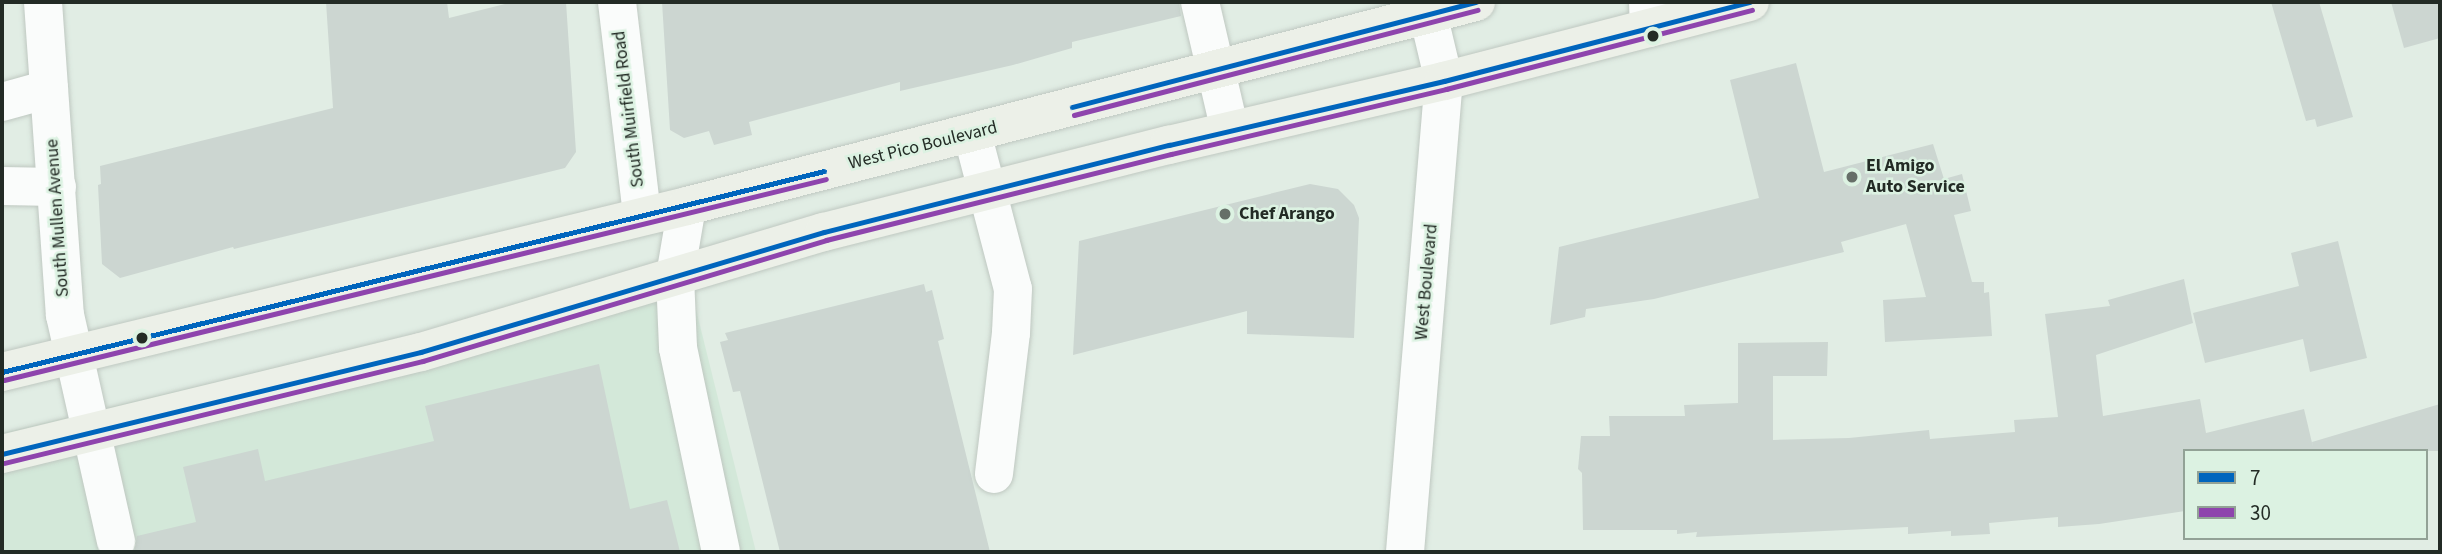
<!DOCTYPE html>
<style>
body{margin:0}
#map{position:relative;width:2442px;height:554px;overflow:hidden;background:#e1ede4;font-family:"Source Sans 3",sans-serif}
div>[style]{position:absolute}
.built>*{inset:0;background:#d3e8d9}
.building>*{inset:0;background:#ccd6d1}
.roads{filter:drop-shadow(0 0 2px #bfc8c1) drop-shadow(0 0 2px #bfc8c1)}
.minor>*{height:38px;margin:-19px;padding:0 19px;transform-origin:19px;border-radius:19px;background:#fafcfb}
.major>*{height:38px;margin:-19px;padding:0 19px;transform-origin:19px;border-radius:19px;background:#ecf0e8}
.bus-1>*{height:5px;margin:-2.5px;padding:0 2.5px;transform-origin:2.5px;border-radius:2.5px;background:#0065bd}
.bus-2>*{height:5px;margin:-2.5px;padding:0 2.5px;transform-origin:2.5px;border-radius:2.5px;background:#8e44ad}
.dots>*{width:19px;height:19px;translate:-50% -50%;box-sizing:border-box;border:4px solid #dcf2e2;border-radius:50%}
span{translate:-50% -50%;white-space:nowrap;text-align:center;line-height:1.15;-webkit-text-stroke:5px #dcf2e2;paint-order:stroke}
.street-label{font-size:18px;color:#232b25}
.poi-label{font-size:18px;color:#232b25;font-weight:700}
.left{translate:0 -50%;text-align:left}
.frame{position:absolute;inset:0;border:4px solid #232b25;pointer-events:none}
.legend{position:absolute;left:2183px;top:449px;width:245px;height:91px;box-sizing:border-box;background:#dcf2e2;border:2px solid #92a296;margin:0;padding:9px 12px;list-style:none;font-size:21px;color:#232b25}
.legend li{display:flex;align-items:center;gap:14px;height:35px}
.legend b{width:35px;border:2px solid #92a296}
</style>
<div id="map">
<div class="built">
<div style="clip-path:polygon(686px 269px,756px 552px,2px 552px,2px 433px)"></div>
</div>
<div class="building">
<div style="clip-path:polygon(326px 2px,447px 2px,449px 18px,513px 2px,566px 2px,576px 152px,565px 168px,234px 249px,233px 247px,120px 278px,102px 264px,98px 185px,101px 184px,100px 166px,333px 108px)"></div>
<div style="clip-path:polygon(662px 2px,1179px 2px,1181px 16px,1072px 42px,1072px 48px,1013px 65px,900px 91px,900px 82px,749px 122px,752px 135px,714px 145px,709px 131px,684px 138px,670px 130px)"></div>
<div style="clip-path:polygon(2271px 2px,2319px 2px,2353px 117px,2317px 127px,2315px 119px,2306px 121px)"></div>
<div style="clip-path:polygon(2391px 2px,2440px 2px,2440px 38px,2404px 48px)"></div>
<div style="clip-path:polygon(1796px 63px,1824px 172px,1933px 144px,1944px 179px,1962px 174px,1971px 211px,1954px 215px,1972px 282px,1984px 282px,1984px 293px,1989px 292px,1992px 336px,1885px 342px,1883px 300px,1926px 297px,1906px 224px,1841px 242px,1844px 252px,1654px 299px,1586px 309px,1585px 317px,1550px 325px,1559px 247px,1759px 198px,1730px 80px)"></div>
<div style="clip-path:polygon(1310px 184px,1338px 189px,1354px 205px,1359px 218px,1354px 338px,1247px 334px,1247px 311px,1073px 355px,1079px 241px)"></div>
<div style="clip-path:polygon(2338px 241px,2367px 358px,2310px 372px,2303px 339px,2205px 363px,2193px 313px,2299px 286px,2291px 253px)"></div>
<div style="clip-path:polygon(2184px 279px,2193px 323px,2096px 355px,2103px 416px,2200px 399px,2206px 433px,2304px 409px,2313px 447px,2312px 442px,2440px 404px,2440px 451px,2185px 451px,2185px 511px,2099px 524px,2058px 527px,2058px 517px,1989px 523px,1990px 534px,1951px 536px,1951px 531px,1908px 534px,1908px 527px,1696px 537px,1697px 532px,1677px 534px,1677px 530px,1583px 530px,1582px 473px,1578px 469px,1581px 436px,1610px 436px,1609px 416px,1685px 416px,1684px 405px,1738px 403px,1738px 343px,1828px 342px,1827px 376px,1773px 376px,1773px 440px,1849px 438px,1929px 430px,1930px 439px,2015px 432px,2014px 420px,2058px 417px,2045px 314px,2110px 306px,2108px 300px)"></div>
<div style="clip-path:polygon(924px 284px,926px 292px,932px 290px,944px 339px,938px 341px,990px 552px,780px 552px,740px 391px,733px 392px,720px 342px,728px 340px,725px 333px)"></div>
<div style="clip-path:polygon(599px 364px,630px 509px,667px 500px,680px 552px,134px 552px,137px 536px,196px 522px,183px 467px,258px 449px,265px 481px,434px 441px,425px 406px)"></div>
</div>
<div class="roads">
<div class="minor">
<div style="left:43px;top:2px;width:314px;rotate:86deg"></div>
<div style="left:65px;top:315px;width:232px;rotate:77.3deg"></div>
<div style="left:617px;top:2px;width:215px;rotate:83.3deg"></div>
<div style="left:1200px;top:2px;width:132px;rotate:76.9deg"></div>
<div style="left:1648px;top:2px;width:26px;rotate:88deg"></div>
<div style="left:2px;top:102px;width:49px;rotate:-15.5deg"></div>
<div style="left:972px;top:133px;width:161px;rotate:75.3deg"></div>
<div style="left:1013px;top:289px;width:44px;rotate:92.6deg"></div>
<div style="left:1011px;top:333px;width:142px;rotate:96.9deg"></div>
<div style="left:2px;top:186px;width:55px;rotate:1deg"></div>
<div style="left:687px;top:206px;width:71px;rotate:99.7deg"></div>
<div style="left:675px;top:276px;width:72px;rotate:87.6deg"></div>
<div style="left:678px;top:348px;width:208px;rotate:78.1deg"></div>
<div style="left:1405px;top:552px;width:473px;rotate:-85.3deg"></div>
<div style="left:1444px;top:81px;width:69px;rotate:-103.4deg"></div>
</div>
<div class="major">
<div style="left:2px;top:372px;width:705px;rotate:-13.62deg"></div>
<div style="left:687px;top:206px;width:815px;rotate:-14.5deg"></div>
<div style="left:2px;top:454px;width:431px;rotate:-13.7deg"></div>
<div style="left:421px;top:352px;width:420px;rotate:-16.6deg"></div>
<div style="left:824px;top:232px;width:356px;rotate:-14.2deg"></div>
<div style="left:1169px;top:145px;width:282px;rotate:-13.1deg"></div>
<div style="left:1444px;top:81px;width:316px;rotate:-14.5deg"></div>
</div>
</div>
<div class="bus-1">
<div style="left:1072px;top:107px;width:417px;rotate:-14.6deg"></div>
<div style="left:2px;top:372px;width:846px;rotate:-13.74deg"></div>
<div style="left:2px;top:454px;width:431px;rotate:-13.7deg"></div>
<div style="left:421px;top:352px;width:420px;rotate:-16.6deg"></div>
<div style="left:824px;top:232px;width:356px;rotate:-14.2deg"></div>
<div style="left:1169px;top:145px;width:282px;rotate:-13.1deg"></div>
<div style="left:1444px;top:81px;width:316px;rotate:-14.5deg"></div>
</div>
<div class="bus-2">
<div style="left:1074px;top:115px;width:417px;rotate:-14.6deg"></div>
<div style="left:4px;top:380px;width:846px;rotate:-13.74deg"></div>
<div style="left:4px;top:463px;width:431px;rotate:-13.7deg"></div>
<div style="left:423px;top:361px;width:421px;rotate:-16.7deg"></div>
<div style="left:826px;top:240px;width:356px;rotate:-14deg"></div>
<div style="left:1171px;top:154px;width:283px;rotate:-13.3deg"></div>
<div style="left:1446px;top:89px;width:316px;rotate:-14.5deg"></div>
</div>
<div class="dots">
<div style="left:1653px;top:36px;background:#232b25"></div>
<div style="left:1852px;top:177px;background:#666f68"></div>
<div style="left:1225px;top:214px;background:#666f68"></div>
<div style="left:142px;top:338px;background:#232b25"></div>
</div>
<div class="street-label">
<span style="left:629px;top:109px;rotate:-97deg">South Muirfield Road</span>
<span style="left:923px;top:146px;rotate:-14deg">West Pico Boulevard</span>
<span style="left:58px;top:218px;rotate:-94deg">South Mullen Avenue</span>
<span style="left:1427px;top:282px;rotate:-85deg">West Boulevard</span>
</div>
<div class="poi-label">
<span class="left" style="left:1866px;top:177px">El Amigo<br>Auto Service</span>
<span class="left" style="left:1239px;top:214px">Chef Arango</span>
</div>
<div class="frame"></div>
<ul class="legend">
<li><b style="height:9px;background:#0065bd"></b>7</li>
<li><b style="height:9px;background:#8e44ad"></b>30</li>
</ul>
</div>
